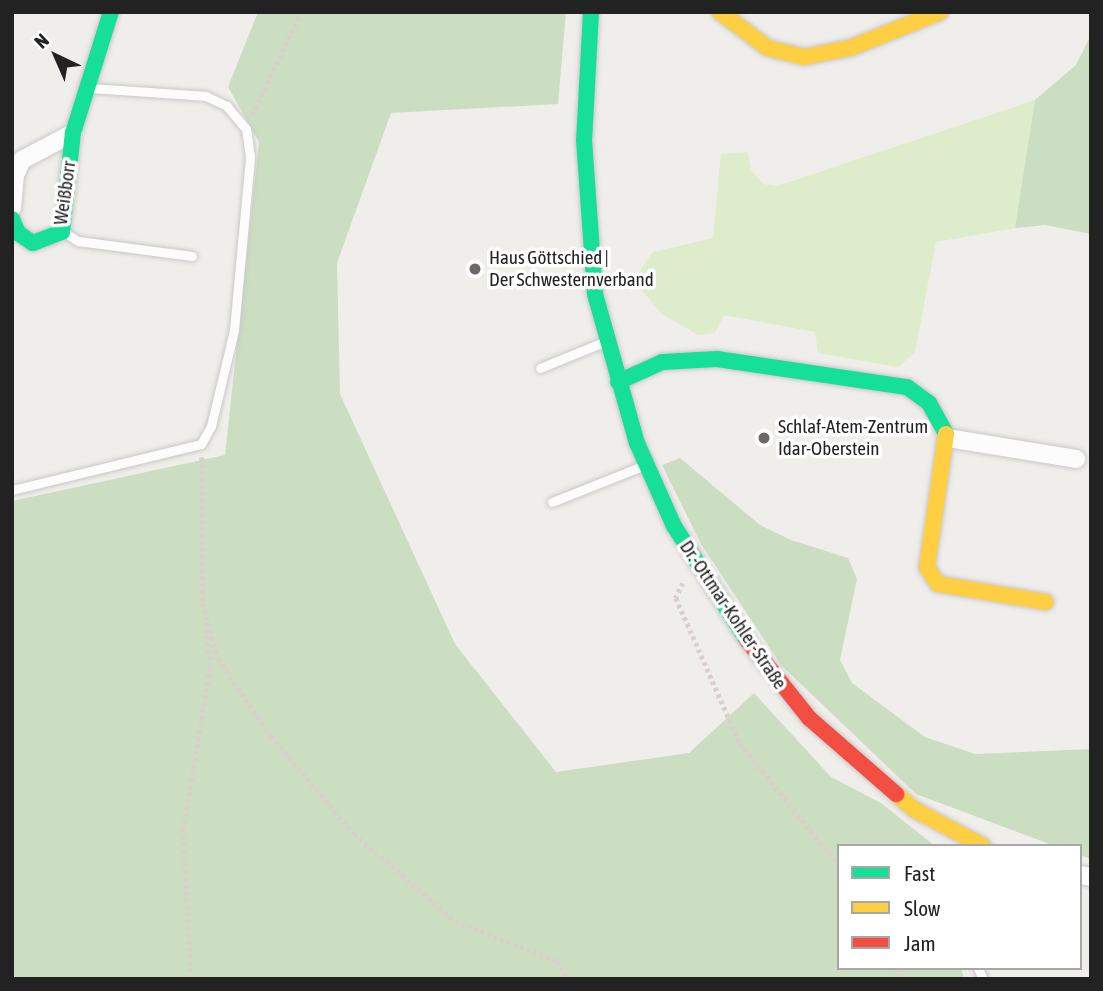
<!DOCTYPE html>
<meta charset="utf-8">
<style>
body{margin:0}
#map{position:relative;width:1103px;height:991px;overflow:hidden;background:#f0eeeb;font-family:"Asap Condensed",sans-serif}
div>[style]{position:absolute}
.grass>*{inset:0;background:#ddeccb}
.forest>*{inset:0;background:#cbdec1}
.path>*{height:4.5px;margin-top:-2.25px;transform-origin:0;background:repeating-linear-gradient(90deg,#dccecd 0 3.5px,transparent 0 7px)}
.roads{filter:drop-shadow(0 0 2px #c9c8c7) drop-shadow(0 0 2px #c9c8c7)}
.lane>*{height:9px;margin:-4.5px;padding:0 4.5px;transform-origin:4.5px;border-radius:4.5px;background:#fdfcfc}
.street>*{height:18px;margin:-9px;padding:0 9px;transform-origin:9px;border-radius:9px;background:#fdfcfc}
.fast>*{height:16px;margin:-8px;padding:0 8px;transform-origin:8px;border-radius:8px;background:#16e098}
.slow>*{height:16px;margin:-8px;padding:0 8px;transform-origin:8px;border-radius:8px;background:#ffcf43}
.jam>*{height:16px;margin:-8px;padding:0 8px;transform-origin:8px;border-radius:8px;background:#f24e42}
.dots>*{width:19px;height:19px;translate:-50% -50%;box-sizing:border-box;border:4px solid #fff;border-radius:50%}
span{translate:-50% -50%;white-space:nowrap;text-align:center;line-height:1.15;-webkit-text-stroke:7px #fff;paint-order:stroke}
.street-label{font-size:19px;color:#222}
.poi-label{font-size:19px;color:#222}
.left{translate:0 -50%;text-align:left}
.frame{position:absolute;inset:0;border:14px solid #222;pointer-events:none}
.legend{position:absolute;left:837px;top:844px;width:245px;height:126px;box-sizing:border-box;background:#fff;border:2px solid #a7a7a7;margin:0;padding:9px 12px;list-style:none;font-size:21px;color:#222}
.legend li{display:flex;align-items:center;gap:14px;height:35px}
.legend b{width:35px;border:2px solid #a7a7a7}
.north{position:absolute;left:21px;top:21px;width:70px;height:70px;-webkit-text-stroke:5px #fff;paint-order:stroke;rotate:316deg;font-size:19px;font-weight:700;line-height:28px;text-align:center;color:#222}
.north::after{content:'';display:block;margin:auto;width:24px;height:32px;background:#222;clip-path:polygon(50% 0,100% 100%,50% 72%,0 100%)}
</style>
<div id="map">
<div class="grass">
<div style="clip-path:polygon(1035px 100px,1015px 228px,936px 242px,915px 352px,898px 367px,818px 353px,815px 332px,724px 315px,715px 333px,698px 335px,662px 314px,633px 280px,653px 252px,713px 238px,721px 154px,748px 152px,751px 170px,763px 184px,777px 186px)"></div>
</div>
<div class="forest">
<div style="clip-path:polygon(258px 12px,566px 12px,558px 104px,391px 113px,337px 263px,340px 394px,455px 644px,556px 772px,689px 753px,754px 693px,831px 777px,881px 803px,935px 846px,839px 846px,839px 968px,961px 968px,964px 979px,12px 979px,12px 501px,225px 455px,259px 142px,228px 87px)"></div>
<div style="clip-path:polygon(1091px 35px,1091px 234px,1045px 225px,1015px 228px,1035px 100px,1076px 65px)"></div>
<div style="clip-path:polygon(680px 458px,760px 525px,791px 540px,848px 558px,857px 579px,840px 660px,852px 683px,925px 737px,975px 754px,1091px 749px,1091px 859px,1080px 855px,1080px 846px,1055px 846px,916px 794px,781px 665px,701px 544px,662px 465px)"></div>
</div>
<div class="path">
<div style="left:252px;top:115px;width:114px;rotate:-64.6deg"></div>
<div style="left:202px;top:457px;width:149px;rotate:89.6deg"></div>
<div style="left:683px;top:583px;width:17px;rotate:115deg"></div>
<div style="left:676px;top:598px;width:159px;rotate:66.3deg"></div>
<div style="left:740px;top:744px;width:156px;rotate:50.7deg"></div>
<div style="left:203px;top:603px;width:58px;rotate:75deg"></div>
<div style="left:218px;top:659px;width:93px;rotate:55.5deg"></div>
<div style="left:271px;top:736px;width:128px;rotate:49.7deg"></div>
<div style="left:354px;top:834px;width:133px;rotate:40.7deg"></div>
<div style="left:455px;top:921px;width:110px;rotate:21.4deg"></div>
<div style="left:557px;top:961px;width:21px;rotate:59deg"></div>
<div style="left:897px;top:968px;width:12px;rotate:70deg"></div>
<div style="left:191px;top:979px;width:149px;rotate:-93.1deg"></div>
<div style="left:183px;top:830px;width:165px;rotate:-80.6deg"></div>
<div style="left:210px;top:667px;width:49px;rotate:-95.8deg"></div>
</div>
<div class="roads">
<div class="lane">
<div style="left:64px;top:232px;width:17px;rotate:33deg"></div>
<div style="left:78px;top:241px;width:115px;rotate:7.5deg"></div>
<div style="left:540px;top:368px;width:71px;rotate:-22.2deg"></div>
<div style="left:12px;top:490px;width:195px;rotate:-13.7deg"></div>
<div style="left:201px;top:444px;width:21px;rotate:-61deg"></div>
<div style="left:211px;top:426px;width:99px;rotate:-76.5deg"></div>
<div style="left:234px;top:330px;width:174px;rotate:-84.7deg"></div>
<div style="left:250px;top:157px;width:28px;rotate:-98deg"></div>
<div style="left:246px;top:129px;width:30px;rotate:-130deg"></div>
<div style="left:227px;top:106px;width:23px;rotate:-155deg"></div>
<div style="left:206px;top:96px;width:115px;rotate:-176deg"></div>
<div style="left:552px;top:502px;width:100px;rotate:-21.7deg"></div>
<div style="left:978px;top:968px;width:12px;rotate:66deg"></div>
</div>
<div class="street">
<div style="left:12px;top:208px;width:33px;rotate:-85deg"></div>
<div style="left:15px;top:175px;width:17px;rotate:-65deg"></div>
<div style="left:22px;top:160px;width:58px;rotate:-27.9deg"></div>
<div style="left:948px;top:438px;width:130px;rotate:9.3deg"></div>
<div style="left:1080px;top:875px;width:11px;rotate:10deg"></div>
</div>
<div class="fast">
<div style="left:591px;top:12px;width:128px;rotate:93.1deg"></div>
<div style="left:584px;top:140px;width:154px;rotate:85.9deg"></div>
<div style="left:595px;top:294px;width:155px;rotate:74.3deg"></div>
<div style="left:637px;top:443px;width:91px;rotate:66deg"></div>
<div style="left:674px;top:526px;width:135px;rotate:57.4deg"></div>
<div style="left:12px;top:219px;width:15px;rotate:67deg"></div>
<div style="left:18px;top:233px;width:18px;rotate:34deg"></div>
<div style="left:33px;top:243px;width:31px;rotate:-21deg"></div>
<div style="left:62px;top:232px;width:100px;rotate:-83.7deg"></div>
<div style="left:73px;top:133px;width:127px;rotate:-72.6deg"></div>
<div style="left:618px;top:382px;width:48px;rotate:-24.4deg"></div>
<div style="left:662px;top:362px;width:55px;rotate:-3.1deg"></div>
<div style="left:717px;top:359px;width:192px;rotate:8.4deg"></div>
<div style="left:907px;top:387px;width:27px;rotate:36deg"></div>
<div style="left:929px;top:403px;width:35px;rotate:61deg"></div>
</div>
<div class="slow">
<div style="left:720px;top:12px;width:60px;rotate:36.9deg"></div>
<div style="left:768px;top:48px;width:37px;rotate:14deg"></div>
<div style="left:804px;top:57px;width:47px;rotate:-11.1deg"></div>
<div style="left:850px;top:48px;width:97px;rotate:-21.8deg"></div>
<div style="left:946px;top:434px;width:135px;rotate:98.1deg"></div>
<div style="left:927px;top:568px;width:19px;rotate:55deg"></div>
<div style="left:938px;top:584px;width:109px;rotate:9.5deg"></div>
<div style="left:896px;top:794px;width:25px;rotate:40deg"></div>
<div style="left:915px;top:810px;width:77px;rotate:27.9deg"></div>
</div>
<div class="jam">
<div style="left:747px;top:640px;width:100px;rotate:51.5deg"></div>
<div style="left:809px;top:718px;width:116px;rotate:41.1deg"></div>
</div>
</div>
<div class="dots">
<div style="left:475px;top:269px;background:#6a6968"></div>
<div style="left:764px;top:438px;background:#6a6968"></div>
</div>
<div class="street-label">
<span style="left:65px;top:193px;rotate:-82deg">Weißborr</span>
<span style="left:733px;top:615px;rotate:56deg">Dr.-Ottmar-Kohler-Straße</span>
</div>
<div class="poi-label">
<span class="left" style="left:489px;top:269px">Haus Göttschied |<br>Der Schwesternverband</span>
<span class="left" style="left:778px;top:438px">Schlaf-Atem-Zentrum<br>Idar-Oberstein</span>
</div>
<div class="frame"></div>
<ul class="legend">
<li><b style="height:9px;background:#16e098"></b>Fast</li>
<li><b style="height:9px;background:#ffcf43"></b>Slow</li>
<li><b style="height:9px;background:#f24e42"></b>Jam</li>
</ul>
<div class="north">N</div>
</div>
